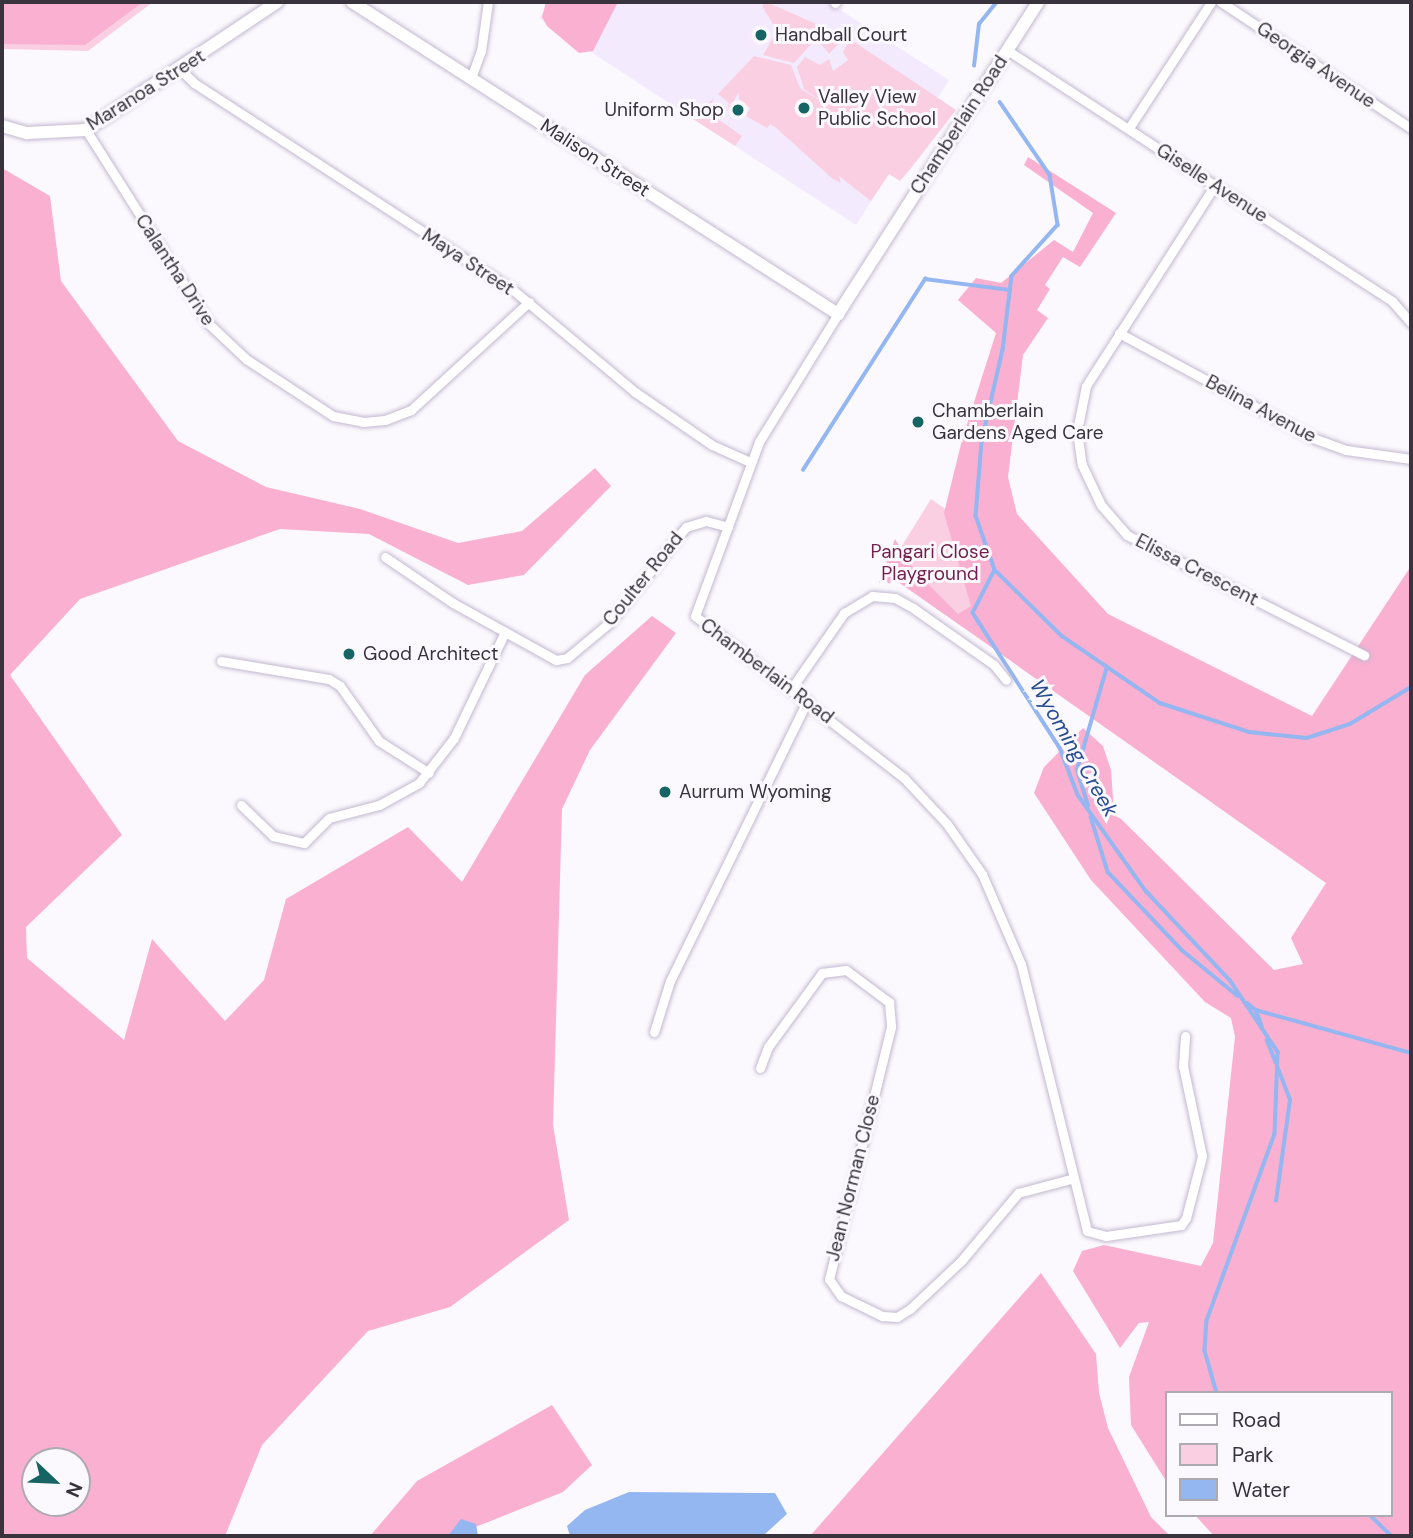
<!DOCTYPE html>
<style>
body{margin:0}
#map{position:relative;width:1413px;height:1538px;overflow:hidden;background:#fcf9fe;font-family:"DM Sans",sans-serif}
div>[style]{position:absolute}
.built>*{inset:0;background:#f3eafe}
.green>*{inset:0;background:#fbcfe2}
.forest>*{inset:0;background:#f9b0d1}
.water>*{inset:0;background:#94b6f1}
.stream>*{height:3.5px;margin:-1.75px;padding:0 1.75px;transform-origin:1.75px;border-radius:1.75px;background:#94b6f1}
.roads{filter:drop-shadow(0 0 2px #c3b8d0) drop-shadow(0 0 2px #c3b8d0)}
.street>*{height:9px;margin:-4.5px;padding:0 4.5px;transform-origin:4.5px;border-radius:4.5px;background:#fff}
.secondary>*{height:12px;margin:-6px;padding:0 6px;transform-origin:6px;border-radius:6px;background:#fff}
.dots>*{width:19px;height:19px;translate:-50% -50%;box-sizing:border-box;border:4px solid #fcf9fe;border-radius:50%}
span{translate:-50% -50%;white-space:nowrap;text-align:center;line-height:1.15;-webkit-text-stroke:6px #fcf9fe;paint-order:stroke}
.poi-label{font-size:19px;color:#38333d}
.left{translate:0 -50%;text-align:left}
.right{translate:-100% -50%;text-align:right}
.street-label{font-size:19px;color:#38333d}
.park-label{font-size:19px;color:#711f4c}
.water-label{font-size:21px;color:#264c92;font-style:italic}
.frame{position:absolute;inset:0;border:4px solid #38333d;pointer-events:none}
.legend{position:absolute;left:1165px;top:1391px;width:228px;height:126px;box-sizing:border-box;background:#fcf9fe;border:2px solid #aeaab1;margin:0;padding:9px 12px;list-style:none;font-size:21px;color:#38333d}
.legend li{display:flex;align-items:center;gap:14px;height:35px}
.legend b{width:35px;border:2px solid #aeaab1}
.north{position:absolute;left:21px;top:1447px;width:70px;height:70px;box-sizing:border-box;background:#fcf9fe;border:2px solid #aeaab1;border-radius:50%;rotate:113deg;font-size:19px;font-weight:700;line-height:28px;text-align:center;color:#38333d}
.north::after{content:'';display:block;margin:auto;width:24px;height:32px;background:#166564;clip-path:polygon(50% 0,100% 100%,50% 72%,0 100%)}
</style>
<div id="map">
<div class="built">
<div style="clip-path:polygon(550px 2px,828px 2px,949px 80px,856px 225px,539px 18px)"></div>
</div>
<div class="green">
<div style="clip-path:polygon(2px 2px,153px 2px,88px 51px,2px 49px)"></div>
<div style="clip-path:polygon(766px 2px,826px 28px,794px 63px,763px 55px,777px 31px,762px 6px)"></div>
<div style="clip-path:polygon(829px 29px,846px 36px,829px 54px,820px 43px)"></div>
<div style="clip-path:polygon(850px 39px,956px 110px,912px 167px,900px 181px,889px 174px,871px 201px,839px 176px,841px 183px,833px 179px,775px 127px,770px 124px,767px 128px,746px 116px,750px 108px,739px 99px,739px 92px,727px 112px,729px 103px,718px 94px,754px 56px,791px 65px,800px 88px,830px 107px,804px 89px,797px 67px,805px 57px,820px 65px,829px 59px,833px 71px,848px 60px,843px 52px)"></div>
<div style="clip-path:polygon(714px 98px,708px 112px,742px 136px,735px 146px,693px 119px)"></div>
<div style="clip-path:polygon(931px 499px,951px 513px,977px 606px,964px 628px,885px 573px)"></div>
</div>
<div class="forest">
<div style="clip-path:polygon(2px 2px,143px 2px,85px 45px,2px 44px)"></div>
<div style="clip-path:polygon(546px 2px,618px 2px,593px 51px,579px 53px,547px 26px,542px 17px)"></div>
<div style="clip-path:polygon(1028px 157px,1116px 213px,1080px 267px,1063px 257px,1045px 285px,1050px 289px,1037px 310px,1048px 318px,1023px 355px,1008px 477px,1017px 514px,1108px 614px,1312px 716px,1411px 566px,1411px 1536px,1214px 1536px,1195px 1515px,1390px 1515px,1390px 1393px,1166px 1393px,1166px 1481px,1131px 1425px,1129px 1377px,1149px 1322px,1139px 1323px,1120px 1348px,1073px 1271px,1082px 1251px,1104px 1245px,1201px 1266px,1213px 1243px,1235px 1037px,1231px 1018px,1205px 1002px,1091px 880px,1034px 793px,1044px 767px,1083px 728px,1103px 746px,1111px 770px,1114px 812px,1274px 970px,1303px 964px,1291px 938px,1326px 883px,900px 583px,879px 583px,895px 539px,915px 571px,958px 614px,971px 606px,944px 513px,962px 440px,996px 333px,958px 300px,976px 278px,1001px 283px,1054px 240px,1073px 252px,1093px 213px,1024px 165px)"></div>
<div style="clip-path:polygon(evenodd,2px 168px,50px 196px,61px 281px,178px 441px,266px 487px,360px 509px,458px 543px,522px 531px,595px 468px,611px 486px,524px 575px,468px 585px,369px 534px,280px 529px,80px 599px,10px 675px,122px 835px,26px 927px,27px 958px,124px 1040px,152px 939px,225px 1021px,264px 980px,286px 899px,408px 827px,462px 882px,585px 675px,652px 616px,676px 633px,590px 750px,562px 809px,553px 1125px,569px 1220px,450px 1307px,368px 1331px,262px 1445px,225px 1536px,2px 1536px,2px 168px,35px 1461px,77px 1461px,77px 1503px,35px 1503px,35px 1461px)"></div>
<div style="clip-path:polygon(1041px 1273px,1096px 1354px,1099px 1393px,1108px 1428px,1151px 1517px,1170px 1536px,810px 1536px)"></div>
<div style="clip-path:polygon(552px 1405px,592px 1465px,563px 1492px,453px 1536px,370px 1536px,417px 1481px)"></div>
</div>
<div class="water">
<div style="clip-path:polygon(629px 1492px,775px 1493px,787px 1514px,765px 1534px,751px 1536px,570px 1536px,567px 1526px,585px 1510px)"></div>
<div style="clip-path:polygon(461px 1519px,476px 1524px,478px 1536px,448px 1536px)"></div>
</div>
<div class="stream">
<div style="left:974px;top:66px;width:42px;rotate:-83.2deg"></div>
<div style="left:979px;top:24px;width:28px;rotate:-51deg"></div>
<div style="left:1000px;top:102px;width:88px;rotate:55.6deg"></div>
<div style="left:1050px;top:175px;width:51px;rotate:80.9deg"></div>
<div style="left:1058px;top:225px;width:69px;rotate:132deg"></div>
<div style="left:1012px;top:276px;width:75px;rotate:96.9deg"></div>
<div style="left:1003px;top:350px;width:94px;rotate:102.9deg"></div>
<div style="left:982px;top:442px;width:74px;rotate:94.6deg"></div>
<div style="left:976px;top:516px;width:57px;rotate:70.6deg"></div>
<div style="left:995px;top:570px;width:48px;rotate:117.1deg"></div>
<div style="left:973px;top:613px;width:161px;rotate:57.2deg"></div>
<div style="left:1060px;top:748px;width:50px;rotate:69deg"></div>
<div style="left:1078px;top:795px;width:118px;rotate:54.7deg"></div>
<div style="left:1146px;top:891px;width:122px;rotate:46.7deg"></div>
<div style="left:1230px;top:980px;width:87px;rotate:56.3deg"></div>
<div style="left:1278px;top:1052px;width:82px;rotate:92.1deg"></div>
<div style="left:1275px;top:1134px;width:199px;rotate:110deg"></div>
<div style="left:1207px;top:1321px;width:30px;rotate:94deg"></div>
<div style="left:1205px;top:1351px;width:44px;rotate:74.1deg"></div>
<div style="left:803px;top:470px;width:227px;rotate:-57.4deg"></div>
<div style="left:925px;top:279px;width:86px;rotate:7.4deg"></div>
<div style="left:995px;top:570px;width:94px;rotate:44.6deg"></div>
<div style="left:1062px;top:636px;width:119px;rotate:34.4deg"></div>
<div style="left:1160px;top:703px;width:94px;rotate:18deg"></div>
<div style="left:1249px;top:732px;width:58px;rotate:5.9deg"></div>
<div style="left:1307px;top:738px;width:45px;rotate:-18deg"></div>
<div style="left:1350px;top:724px;width:71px;rotate:-31.2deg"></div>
<div style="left:1088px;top:806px;width:38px;rotate:-107deg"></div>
<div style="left:1077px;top:770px;width:107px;rotate:-73.8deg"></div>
<div style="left:1091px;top:817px;width:58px;rotate:72.8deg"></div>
<div style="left:1108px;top:872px;width:108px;rotate:46.5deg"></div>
<div style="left:1182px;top:950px;width:72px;rotate:39.4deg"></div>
<div style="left:1247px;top:1003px;width:11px;rotate:38deg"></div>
<div style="left:1256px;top:1010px;width:161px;rotate:15.5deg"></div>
<div style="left:1256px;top:1010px;width:17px;rotate:69deg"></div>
<div style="left:1267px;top:1040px;width:24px;rotate:68deg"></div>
<div style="left:1276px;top:1201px;width:102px;rotate:-82.1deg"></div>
<div style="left:1290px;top:1100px;width:33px;rotate:-111deg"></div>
<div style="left:1370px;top:1515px;width:30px;rotate:44deg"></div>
</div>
<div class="roads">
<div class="street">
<div style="left:1221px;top:2px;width:228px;rotate:33.6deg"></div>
<div style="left:835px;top:3px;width:1px;rotate:-45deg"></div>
<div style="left:1007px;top:50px;width:460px;rotate:33.1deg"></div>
<div style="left:1392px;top:301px;width:29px;rotate:49deg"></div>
<div style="left:180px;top:69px;width:20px;rotate:45deg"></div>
<div style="left:194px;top:83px;width:380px;rotate:33deg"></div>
<div style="left:513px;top:290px;width:159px;rotate:39.9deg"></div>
<div style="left:635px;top:392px;width:93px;rotate:34.5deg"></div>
<div style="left:712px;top:445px;width:42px;rotate:24.1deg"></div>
<div style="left:471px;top:78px;width:29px;rotate:-70deg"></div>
<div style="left:481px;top:51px;width:49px;rotate:-81.9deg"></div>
<div style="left:1129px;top:128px;width:150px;rotate:-56.9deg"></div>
<div style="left:86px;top:130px;width:230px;rotate:57.6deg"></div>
<div style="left:209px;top:324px;width:51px;rotate:43.4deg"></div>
<div style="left:246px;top:359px;width:104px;rotate:33.2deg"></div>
<div style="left:333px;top:416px;width:31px;rotate:11deg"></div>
<div style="left:363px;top:422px;width:22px;rotate:-5deg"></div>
<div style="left:385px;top:420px;width:28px;rotate:-21deg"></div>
<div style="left:411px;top:410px;width:160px;rotate:-42.5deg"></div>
<div style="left:1215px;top:185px;width:239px;rotate:122.7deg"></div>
<div style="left:1086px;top:386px;width:46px;rotate:101.3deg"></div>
<div style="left:1077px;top:431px;width:34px;rotate:82deg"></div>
<div style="left:1082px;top:465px;width:44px;rotate:64.6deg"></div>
<div style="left:1101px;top:505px;width:40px;rotate:49deg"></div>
<div style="left:1127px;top:535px;width:266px;rotate:26.9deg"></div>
<div style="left:838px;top:314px;width:150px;rotate:121.7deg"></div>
<div style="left:759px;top:442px;width:185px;rotate:110.2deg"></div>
<div style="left:695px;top:616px;width:264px;rotate:37.8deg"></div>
<div style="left:904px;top:778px;width:63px;rotate:46.9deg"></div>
<div style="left:947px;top:824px;width:61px;rotate:55deg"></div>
<div style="left:982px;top:874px;width:98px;rotate:66.6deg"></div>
<div style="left:1021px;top:964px;width:275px;rotate:76.1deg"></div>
<div style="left:1087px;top:1231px;width:20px;rotate:15deg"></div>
<div style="left:1106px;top:1236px;width:76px;rotate:-8.3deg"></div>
<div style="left:1181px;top:1225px;width:9px;rotate:-54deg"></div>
<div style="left:1186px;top:1218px;width:64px;rotate:-75.5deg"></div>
<div style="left:1202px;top:1156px;width:92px;rotate:-101.9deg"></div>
<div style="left:1183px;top:1066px;width:30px;rotate:-86deg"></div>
<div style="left:1119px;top:333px;width:221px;rotate:28.4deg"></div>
<div style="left:1313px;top:438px;width:35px;rotate:20deg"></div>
<div style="left:1346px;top:450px;width:66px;rotate:7.9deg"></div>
<div style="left:385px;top:557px;width:82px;rotate:34.1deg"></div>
<div style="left:453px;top:603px;width:118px;rotate:29deg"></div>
<div style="left:556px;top:660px;width:11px;rotate:-10deg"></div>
<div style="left:567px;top:658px;width:55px;rotate:-39.8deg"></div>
<div style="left:609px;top:623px;width:123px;rotate:-51.3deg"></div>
<div style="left:686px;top:527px;width:21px;rotate:-17deg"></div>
<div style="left:706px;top:521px;width:23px;rotate:15deg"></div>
<div style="left:221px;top:661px;width:109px;rotate:9.5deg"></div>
<div style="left:329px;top:679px;width:13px;rotate:32deg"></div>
<div style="left:340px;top:686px;width:67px;rotate:54.7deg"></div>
<div style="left:379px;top:741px;width:59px;rotate:32.6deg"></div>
<div style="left:791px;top:689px;width:93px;rotate:-55.1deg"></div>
<div style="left:844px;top:613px;width:33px;rotate:-31deg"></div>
<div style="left:872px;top:596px;width:23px;rotate:5deg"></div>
<div style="left:895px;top:598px;width:21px;rotate:29deg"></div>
<div style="left:913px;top:608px;width:99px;rotate:35.1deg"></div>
<div style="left:994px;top:665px;width:19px;rotate:51deg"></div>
<div style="left:241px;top:805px;width:45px;rotate:44.1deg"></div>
<div style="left:273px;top:836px;width:32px;rotate:13deg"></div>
<div style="left:304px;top:843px;width:35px;rotate:-45deg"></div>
<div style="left:329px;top:818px;width:52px;rotate:-14.6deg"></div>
<div style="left:379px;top:805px;width:46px;rotate:-28.8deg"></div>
<div style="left:419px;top:783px;width:57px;rotate:-52.1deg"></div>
<div style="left:454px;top:738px;width:115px;rotate:-64.3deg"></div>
<div style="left:654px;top:1032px;width:53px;rotate:-72.6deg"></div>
<div style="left:670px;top:981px;width:312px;rotate:-63.9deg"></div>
<div style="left:760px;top:1068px;width:22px;rotate:-69deg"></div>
<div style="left:768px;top:1047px;width:92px;rotate:-53.9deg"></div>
<div style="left:822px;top:973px;width:24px;rotate:-7deg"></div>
<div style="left:846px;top:970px;width:54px;rotate:36.7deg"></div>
<div style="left:889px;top:1002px;width:25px;rotate:85deg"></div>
<div style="left:891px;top:1027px;width:260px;rotate:103.8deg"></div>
<div style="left:829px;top:1279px;width:21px;rotate:55deg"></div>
<div style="left:841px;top:1296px;width:46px;rotate:26deg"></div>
<div style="left:882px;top:1316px;width:15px;rotate:4deg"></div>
<div style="left:897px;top:1317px;width:15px;rotate:-32deg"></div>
<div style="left:910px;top:1309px;width:70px;rotate:-43.3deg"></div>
<div style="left:961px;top:1261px;width:89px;rotate:-50deg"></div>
<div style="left:1018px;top:1193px;width:55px;rotate:-14.8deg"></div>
</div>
<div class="secondary">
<div style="left:352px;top:2px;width:578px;rotate:32.7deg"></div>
<div style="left:838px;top:314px;width:371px;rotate:-57.3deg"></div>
<div style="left:2px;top:126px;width:26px;rotate:16deg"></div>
<div style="left:27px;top:133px;width:59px;rotate:-2.9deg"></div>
<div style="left:86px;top:130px;width:230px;rotate:-33.8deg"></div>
</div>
</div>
<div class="dots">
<div style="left:761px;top:35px;background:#166564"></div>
<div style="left:804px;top:108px;background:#166564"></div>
<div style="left:738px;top:110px;background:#166564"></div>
<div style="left:918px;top:422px;background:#166564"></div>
<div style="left:349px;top:654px;background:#166564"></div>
<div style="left:665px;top:792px;background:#166564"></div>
</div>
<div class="poi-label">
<span class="left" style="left:775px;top:35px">Handball Court</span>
<span class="left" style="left:818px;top:108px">Valley View<br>Public School</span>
<span class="right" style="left:724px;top:110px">Uniform Shop</span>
<span class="left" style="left:932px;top:422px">Chamberlain<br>Gardens Aged Care</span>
<span class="left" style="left:363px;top:654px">Good Architect</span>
<span class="left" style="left:679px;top:792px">Aurrum Wyoming</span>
</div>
<div class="street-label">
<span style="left:1316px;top:65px;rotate:34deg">Georgia Avenue</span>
<span style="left:146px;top:90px;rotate:-32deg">Maranoa Street</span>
<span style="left:959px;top:125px;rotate:-57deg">Chamberlain Road</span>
<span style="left:595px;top:158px;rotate:33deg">Malison Street</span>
<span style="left:1212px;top:183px;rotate:33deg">Giselle Avenue</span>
<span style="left:468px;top:262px;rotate:33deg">Maya Street</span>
<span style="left:175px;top:270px;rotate:57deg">Calantha Drive</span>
<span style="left:1261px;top:409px;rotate:28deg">Belina Avenue</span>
<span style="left:1197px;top:570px;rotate:27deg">Elissa Crescent</span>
<span style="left:643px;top:579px;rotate:-51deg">Coulter Road</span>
<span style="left:767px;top:671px;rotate:37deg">Chamberlain Road</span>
<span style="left:853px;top:1178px;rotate:-76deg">Jean Norman Close</span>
</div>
<div class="park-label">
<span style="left:930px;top:563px">Pangari Close<br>Playground</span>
</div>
<div class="water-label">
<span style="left:1074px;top:748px;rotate:60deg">Wyoming Creek</span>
</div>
<div class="frame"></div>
<ul class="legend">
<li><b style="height:9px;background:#fff"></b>Road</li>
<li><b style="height:19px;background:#fbcfe2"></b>Park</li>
<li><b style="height:19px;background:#94b6f1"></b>Water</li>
</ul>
<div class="north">N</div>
</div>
